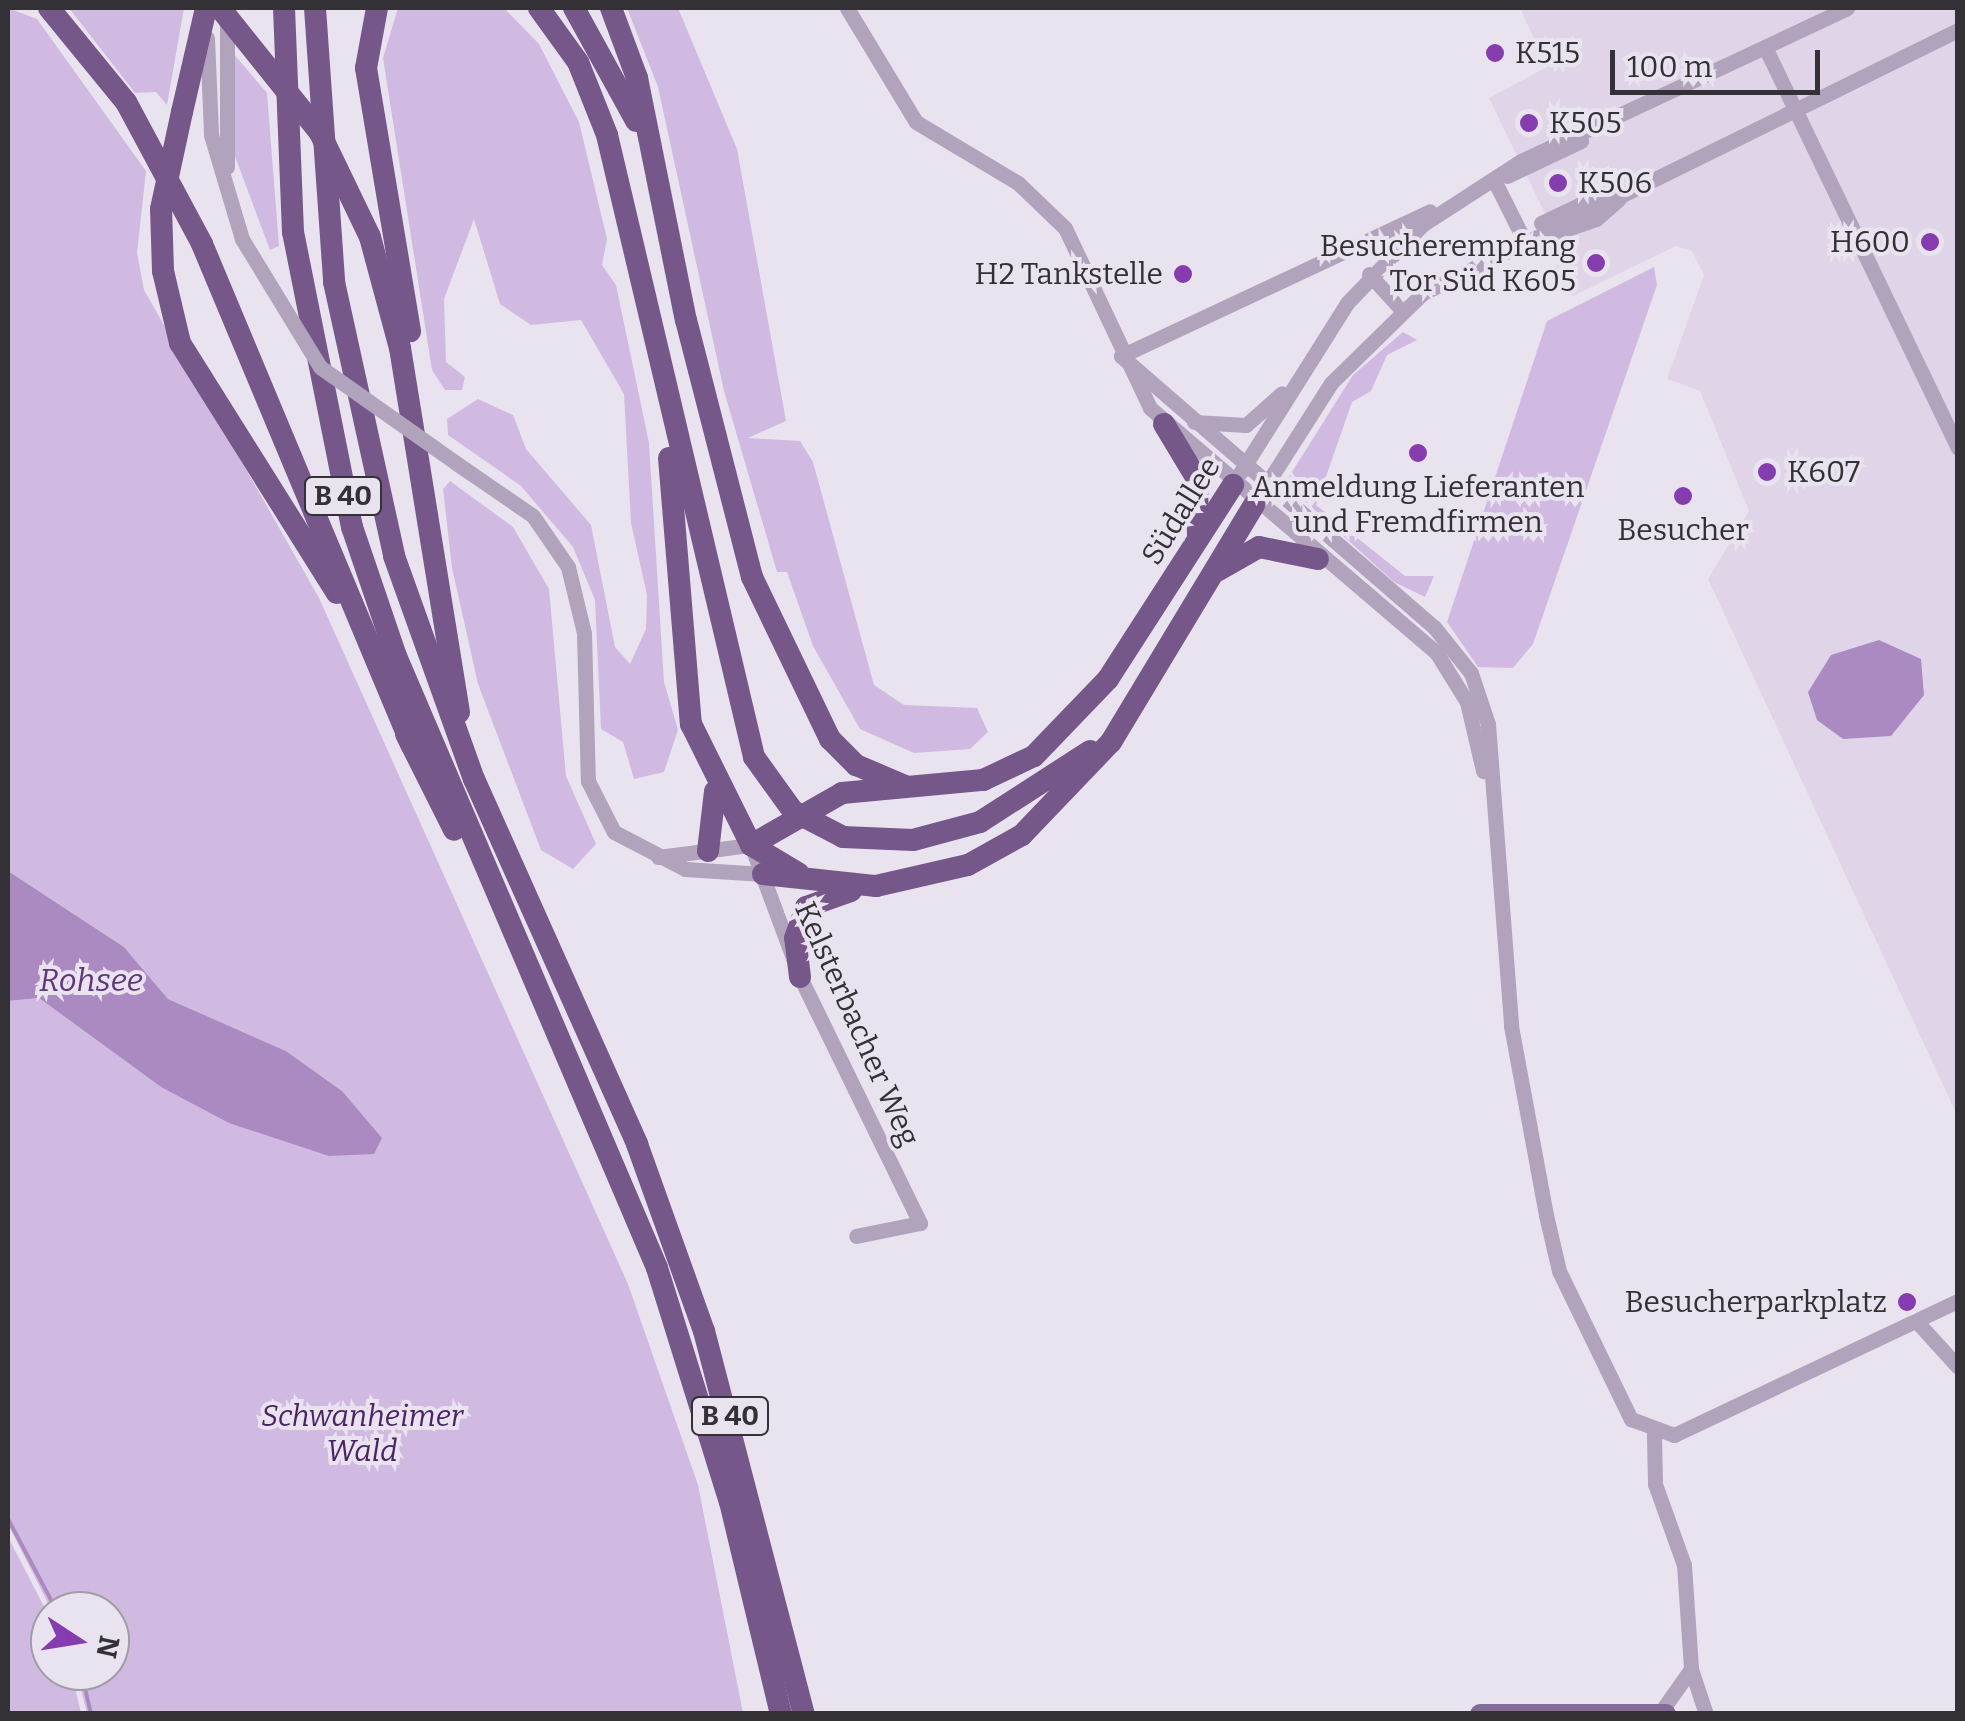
<!DOCTYPE html>
<meta charset="utf-8">
<style>
body{margin:0}
#map{position:relative;width:1965px;height:1721px;overflow:hidden;background:#e9e3ef;font-family:Bitter,serif}
div>[style]{position:absolute}
.built>*{inset:0;background:#e0d5e8}
.green>*{inset:0;background:#d0bae1}
.water>*{inset:0;background:#aa8ac1}
.stream>*{height:4px;margin:-2px;padding:0 2px;transform-origin:2px;border-radius:2px;background:#aa8ac1}
.minor>*{height:15px;margin:-7.5px;padding:0 7.5px;transform-origin:7.5px;border-radius:7.5px;background:#b1a3bc}
.major>*{height:20px;margin:-10px;padding:0 10px;transform-origin:10px;border-radius:10px;background:#856b98}
.highway>*{height:22px;margin:-11px;padding:0 11px;transform-origin:11px;border-radius:11px;background:#75578a}
.minor-bridge>*{height:15px;margin:-7.5px;padding:0 7.5px;transform-origin:7.5px;border-radius:7.5px;background:#b1a3bc}
.highway-bridge>*{height:22px;margin:-11px;padding:0 11px;transform-origin:11px;border-radius:11px;background:#75578a}
.dots>*{width:28px;height:28px;translate:-50% -50%;box-sizing:border-box;border:5px solid #e9e3ef;border-radius:50%}
span{translate:-50% -50%;white-space:nowrap;text-align:center;line-height:1.15;-webkit-text-stroke:8px #e9e3ef;paint-order:stroke}
.shield-label span{padding:2px 8px;background:#e9e3ef;border:2px solid;border-radius:8px;-webkit-text-stroke-width:0}
.shield-label{font-size:28px;color:#343136;font-weight:700}
.poi-label{font-size:30px;color:#343136}
.left{translate:0 -50%;text-align:left}
.right{translate:-100% -50%;text-align:right}
.street-label{font-size:30px;color:#343136}
.park-label{font-size:30px;color:#4c2365;font-style:italic}
.water-label{font-size:32px;color:#60377b;font-style:italic}
.frame{position:absolute;inset:0;border:10px solid #343136;pointer-events:none}
.north{position:absolute;left:30px;top:1591px;width:100px;height:100px;box-sizing:border-box;background:#e9e3ef;border:2px solid #a19ca5;border-radius:50%;rotate:102deg;font-size:28px;font-weight:700;line-height:40px;text-align:center;color:#343136}
.north::after{content:'';display:block;margin:auto;width:35px;height:45px;background:#843caf;clip-path:polygon(50% 0,100% 100%,50% 72%,0 100%)}
.scale{position:absolute;left:1610px;top:50px;width:210px;height:45px;box-sizing:border-box;border:5px solid #343136;border-top:0;padding-left:12px;font-size:30px;line-height:35px;white-space:nowrap;color:#343136;-webkit-text-stroke:8px #e9e3ef;paint-order:stroke}
</style>
<div id="map">
<div class="built">
<div style="clip-path:polygon(1520px 8px,1957px 8px,1957px 1115px,1708px 579px,1749px 511px,1700px 391px,1667px 379px,1704px 275px,1692px 251px,1676px 246px,1573px 296px,1563px 292px,1553px 271px,1565px 255px,1489px 98px,1547px 67px)"></div>
</div>
<div class="green">
<div style="clip-path:polygon(8px 8px,37px 19px,146px 171px,137px 253px,144px 290px,319px 598px,628px 1284px,698px 1485px,743px 1713px,87px 1713px,76px 1671px,110px 1671px,110px 1611px,52px 1611px,8px 1524px,8px 1001px,39px 998px,161px 1087px,273px 1135px,342px 1091px,286px 1051px,168px 999px,124px 947px,8px 871px)"></div>
<div style="clip-path:polygon(69px 8px,184px 8px,167px 105px,156px 92px,135px 93px)"></div>
<div style="clip-path:polygon(398px 8px,504px 8px,539px 44px,579px 122px,607px 239px,602px 265px,616px 285px,649px 443px,664px 682px,678px 730px,664px 772px,634px 779px,623px 742px,601px 729px,595px 600px,573px 547px,521px 486px,448px 435px,447px 419px,478px 399px,513px 415px,526px 449px,591px 525px,615px 647px,630px 664px,646px 629px,647px 595px,631px 523px,624px 394px,581px 320px,531px 325px,500px 304px,474px 219px,444px 299px,446px 362px,465px 377px,462px 390px,445px 390px,432px 370px,383px 58px)"></div>
<div style="clip-path:polygon(627px 8px,678px 8px,737px 149px,786px 421px,748px 438px,800px 441px,813px 462px,874px 685px,904px 705px,977px 708px,988px 732px,970px 749px,914px 753px,860px 729px,813px 646px,787px 572px,777px 572px,724px 391px,658px 87px)"></div>
<div style="clip-path:polygon(232px 52px,267px 93px,279px 246px,270px 250px,233px 151px)"></div>
<div style="clip-path:polygon(1654px 267px,1657px 285px,1533px 644px,1513px 668px,1478px 667px,1447px 622px,1547px 321px)"></div>
<div style="clip-path:polygon(1403px 332px,1417px 340px,1387px 355px,1371px 391px,1352px 402px,1316px 505px,1405px 576px,1434px 576px,1425px 597px,1394px 582px,1285px 483px,1353px 375px)"></div>
<div style="clip-path:polygon(450px 481px,513px 527px,549px 589px,566px 776px,596px 844px,573px 869px,541px 850px,478px 684px,452px 568px,443px 489px)"></div>
<div style="clip-path:polygon(8px 1537px,50px 1618px,50px 1671px,71px 1671px,81px 1713px,8px 1713px)"></div>
</div>
<div class="water">
<div style="clip-path:polygon(1879px 640px,1921px 659px,1924px 695px,1891px 736px,1843px 739px,1817px 720px,1808px 692px,1831px 655px)"></div>
<div style="clip-path:polygon(8px 871px,124px 947px,168px 999px,286px 1051px,342px 1091px,382px 1138px,374px 1154px,329px 1156px,229px 1123px,161px 1087px,39px 998px,8px 1001px)"></div>
</div>
<div class="stream">
<div style="left:8px;top:1519px;width:104px;rotate:62deg"></div>
<div style="left:81px;top:1671px;width:44px;rotate:76.9deg"></div>
</div>
<div class="minor">
<div style="left:847px;top:8px;width:133px;rotate:58.8deg"></div>
<div style="left:916px;top:122px;width:119px;rotate:30.9deg"></div>
<div style="left:1018px;top:183px;width:65px;rotate:43.8deg"></div>
<div style="left:1065px;top:228px;width:199px;rotate:64.7deg"></div>
<div style="left:1150px;top:408px;width:376px;rotate:40.5deg"></div>
<div style="left:1436px;top:652px;width:59px;rotate:58.2deg"></div>
<div style="left:1467px;top:702px;width:71px;rotate:76.9deg"></div>
<div style="left:207px;top:38px;width:97px;rotate:87.6deg"></div>
<div style="left:211px;top:135px;width:109px;rotate:73.4deg"></div>
<div style="left:1765px;top:47px;width:445px;rotate:64.3deg"></div>
<div style="left:227px;top:167px;width:156px;rotate:-90deg"></div>
<div style="left:1507px;top:176px;width:82px;rotate:-25.3deg"></div>
<div style="left:1494px;top:180px;width:67px;rotate:63.4deg"></div>
<div style="left:1541px;top:223px;width:72px;rotate:-25.5deg"></div>
<div style="left:1538px;top:239px;width:61px;rotate:-19deg"></div>
<div style="left:1596px;top:219px;width:30px;rotate:-41deg"></div>
<div style="left:1369px;top:274px;width:47px;rotate:47.6deg"></div>
<div style="left:1121px;top:356px;width:414px;rotate:40.9deg"></div>
<div style="left:1434px;top:627px;width:59px;rotate:51.2deg"></div>
<div style="left:1471px;top:673px;width:54px;rotate:71.6deg"></div>
<div style="left:1488px;top:724px;width:303px;rotate:85.6deg"></div>
<div style="left:1511px;top:1026px;width:192px;rotate:79.5deg"></div>
<div style="left:1546px;top:1215px;width:57px;rotate:76.9deg"></div>
<div style="left:1559px;top:1271px;width:165px;rotate:64.1deg"></div>
<div style="left:1631px;top:1419px;width:46px;rotate:20.4deg"></div>
<div style="left:1674px;top:1435px;width:314px;rotate:-25.3deg"></div>
<div style="left:1121px;top:356px;width:341px;rotate:-25.1deg"></div>
<div style="left:1194px;top:422px;width:52px;rotate:3.3deg"></div>
<div style="left:1246px;top:425px;width:48px;rotate:-41.6deg"></div>
<div style="left:456px;top:463px;width:93px;rotate:34.5deg"></div>
<div style="left:533px;top:516px;width:62px;rotate:55.5deg"></div>
<div style="left:568px;top:567px;width:68px;rotate:76.4deg"></div>
<div style="left:584px;top:633px;width:148px;rotate:88.5deg"></div>
<div style="left:588px;top:781px;width:57px;rotate:63deg"></div>
<div style="left:614px;top:832px;width:80px;rotate:27.5deg"></div>
<div style="left:685px;top:869px;width:78px;rotate:3.7deg"></div>
<div style="left:1240px;top:473px;width:201px;rotate:-57.8deg"></div>
<div style="left:1347px;top:303px;width:108px;rotate:-46.1deg"></div>
<div style="left:1422px;top:225px;width:118px;rotate:-32.9deg"></div>
<div style="left:1521px;top:161px;width:360px;rotate:-25.1deg"></div>
<div style="left:1261px;top:493px;width:130px;rotate:-57.5deg"></div>
<div style="left:1331px;top:383px;width:129px;rotate:-44.4deg"></div>
<div style="left:1423px;top:293px;width:596px;rotate:-26.18deg"></div>
<div style="left:658px;top:857px;width:94px;rotate:-7.4deg"></div>
<div style="left:751px;top:845px;width:141px;rotate:69.6deg"></div>
<div style="left:800px;top:977px;width:274px;rotate:64deg"></div>
<div style="left:920px;top:1223px;width:65px;rotate:168.5deg"></div>
<div style="left:1918px;top:1323px;width:59px;rotate:47.7deg"></div>
<div style="left:1654px;top:1435px;width:49px;rotate:88.8deg"></div>
<div style="left:1655px;top:1484px;width:86px;rotate:70.3deg"></div>
<div style="left:1684px;top:1565px;width:104px;rotate:86.1deg"></div>
<div style="left:1691px;top:1669px;width:47px;rotate:71.6deg"></div>
<div style="left:1660px;top:1713px;width:54px;rotate:-54.8deg"></div>
</div>
<div class="major">
<div style="left:1480px;top:1714px;width:186px"></div>
</div>
<div class="highway">
<div style="left:49px;top:8px;width:122px;rotate:50.7deg"></div>
<div style="left:126px;top:102px;width:161px;rotate:61.8deg"></div>
<div style="left:202px;top:244px;width:544px;rotate:67.3deg"></div>
<div style="left:284px;top:8px;width:224px;rotate:87.7deg"></div>
<div style="left:293px;top:232px;width:301px;rotate:78.7deg"></div>
<div style="left:352px;top:527px;width:136px;rotate:71.2deg"></div>
<div style="left:396px;top:656px;width:665px;rotate:66.9deg"></div>
<div style="left:657px;top:1268px;width:245px;rotate:72.7deg"></div>
<div style="left:730px;top:1502px;width:218px;rotate:76.5deg"></div>
<div style="left:315px;top:8px;width:275px;rotate:86deg"></div>
<div style="left:334px;top:282px;width:280px;rotate:77.6deg"></div>
<div style="left:394px;top:556px;width:237px;rotate:70.3deg"></div>
<div style="left:474px;top:779px;width:400px;rotate:65.9deg"></div>
<div style="left:637px;top:1144px;width:199px;rotate:70.3deg"></div>
<div style="left:704px;top:1331px;width:396px;rotate:75.4deg"></div>
<div style="left:377px;top:8px;width:61px;rotate:100.4deg"></div>
<div style="left:366px;top:68px;width:267px;rotate:80.5deg"></div>
<div style="left:539px;top:8px;width:67px;rotate:54.2deg"></div>
<div style="left:578px;top:62px;width:79px;rotate:68.3deg"></div>
<div style="left:607px;top:135px;width:639px;rotate:76.7deg"></div>
<div style="left:574px;top:8px;width:129px;rotate:61.2deg"></div>
<div style="left:611px;top:8px;width:75px;rotate:69.6deg"></div>
<div style="left:637px;top:78px;width:247px;rotate:78.6deg"></div>
<div style="left:686px;top:320px;width:265px;rotate:75.6deg"></div>
<div style="left:752px;top:577px;width:180px;rotate:64.3deg"></div>
<div style="left:830px;top:739px;width:37px;rotate:45deg"></div>
<div style="left:856px;top:765px;width:53px;rotate:23.2deg"></div>
<div style="left:182px;top:112px;width:107px;rotate:-77deg"></div>
<div style="left:370px;top:237px;width:115px;rotate:74.9deg"></div>
<div style="left:400px;top:348px;width:369px;rotate:80.8deg"></div>
<div style="left:163px;top:271px;width:74px;rotate:76.7deg"></div>
<div style="left:180px;top:343px;width:295px;rotate:57.9deg"></div>
<div style="left:1164px;top:424px;width:64px;rotate:59deg"></div>
<div style="left:1197px;top:479px;width:56px;rotate:89deg"></div>
<div style="left:669px;top:458px;width:267px;rotate:85.3deg"></div>
<div style="left:691px;top:724px;width:135px;rotate:63.6deg"></div>
<div style="left:751px;top:845px;width:55px;rotate:30.8deg"></div>
<div style="left:1217px;top:571px;width:48px;rotate:-29.7deg"></div>
<div style="left:1259px;top:547px;width:60px;rotate:11.5deg"></div>
<div style="left:406px;top:734px;width:107px;rotate:63.4deg"></div>
<div style="left:843px;top:837px;width:70px;rotate:2.5deg"></div>
<div style="left:913px;top:840px;width:69px;rotate:-15deg"></div>
<div style="left:980px;top:822px;width:131px;rotate:-32.8deg"></div>
<div style="left:751px;top:845px;width:105px;rotate:-29.7deg"></div>
<div style="left:842px;top:793px;width:142px;rotate:-5.3deg"></div>
<div style="left:983px;top:780px;width:56px;rotate:-25.2deg"></div>
<div style="left:1034px;top:756px;width:107px;rotate:-46.1deg"></div>
<div style="left:1108px;top:679px;width:231px;rotate:-57.2deg"></div>
<div style="left:708px;top:851px;width:60px;rotate:-83.3deg"></div>
<div style="left:763px;top:874px;width:114px;rotate:6.1deg"></div>
<div style="left:876px;top:886px;width:94px;rotate:-12.9deg"></div>
<div style="left:968px;top:865px;width:62px;rotate:-29.1deg"></div>
<div style="left:1022px;top:835px;width:129px;rotate:-46.3deg"></div>
<div style="left:1111px;top:742px;width:277px;rotate:-58.9deg"></div>
<div style="left:800px;top:977px;width:39px;rotate:-97deg"></div>
<div style="left:795px;top:938px;width:33px;rotate:-70deg"></div>
<div style="left:806px;top:907px;width:48px;rotate:-19.6deg"></div>
</div>
<div class="minor-bridge">
<div style="left:242px;top:239px;width:150px;rotate:58.6deg"></div>
<div style="left:320px;top:367px;width:166px;rotate:35.2deg"></div>
</div>
<div class="highway-bridge">
<div style="left:220px;top:8px;width:160px;rotate:51.3deg"></div>
<div style="left:320px;top:133px;width:115px;rotate:64.3deg"></div>
<div style="left:163px;top:271px;width:62px;rotate:-91.8deg"></div>
<div style="left:161px;top:209px;width:99px;rotate:-77.8deg"></div>
<div style="left:754px;top:757px;width:67px;rotate:54.2deg"></div>
<div style="left:793px;top:811px;width:56px;rotate:27.5deg"></div>
</div>
<div class="dots">
<div style="left:1495px;top:53px;background:#843caf"></div>
<div style="left:1529px;top:123px;background:#843caf"></div>
<div style="left:1558px;top:183px;background:#843caf"></div>
<div style="left:1930px;top:242px;background:#843caf"></div>
<div style="left:1596px;top:263px;background:#843caf"></div>
<div style="left:1183px;top:274px;background:#843caf"></div>
<div style="left:1418px;top:453px;background:#843caf"></div>
<div style="left:1767px;top:472px;background:#843caf"></div>
<div style="left:1683px;top:496px;background:#843caf"></div>
<div style="left:1907px;top:1302px;background:#843caf"></div>
</div>
<div class="shield-label">
<span style="left:343px;top:496px">B 40</span>
<span style="left:730px;top:1416px">B 40</span>
</div>
<div class="poi-label">
<span class="left" style="left:1515px;top:53px">K515</span>
<span class="left" style="left:1549px;top:123px">K505</span>
<span class="left" style="left:1578px;top:183px">K506</span>
<span class="right" style="left:1910px;top:242px">H600</span>
<span class="right" style="left:1576px;top:263px">Besucherempfang<br>Tor Süd K605</span>
<span class="right" style="left:1163px;top:274px">H2 Tankstelle</span>
<span class="left" style="left:1787px;top:472px">K607</span>
<span style="left:1418px;top:504px">Anmeldung Lieferanten<br>und Fremdfirmen</span>
<span style="left:1683px;top:530px">Besucher</span>
<span class="right" style="left:1887px;top:1302px">Besucherparkplatz</span>
</div>
<div class="street-label">
<span style="left:1181px;top:511px;rotate:-58deg">Südallee</span>
<span style="left:857px;top:1024px;rotate:66deg">Kelsterbacher Weg</span>
</div>
<div class="park-label">
<span style="left:362px;top:1433px">Schwanheimer<br>Wald</span>
</div>
<div class="water-label">
<span style="left:91px;top:980px">Rohsee</span>
</div>
<div class="frame"></div>
<div class="north">N</div>
<div class="scale">100 m</div>
</div>
